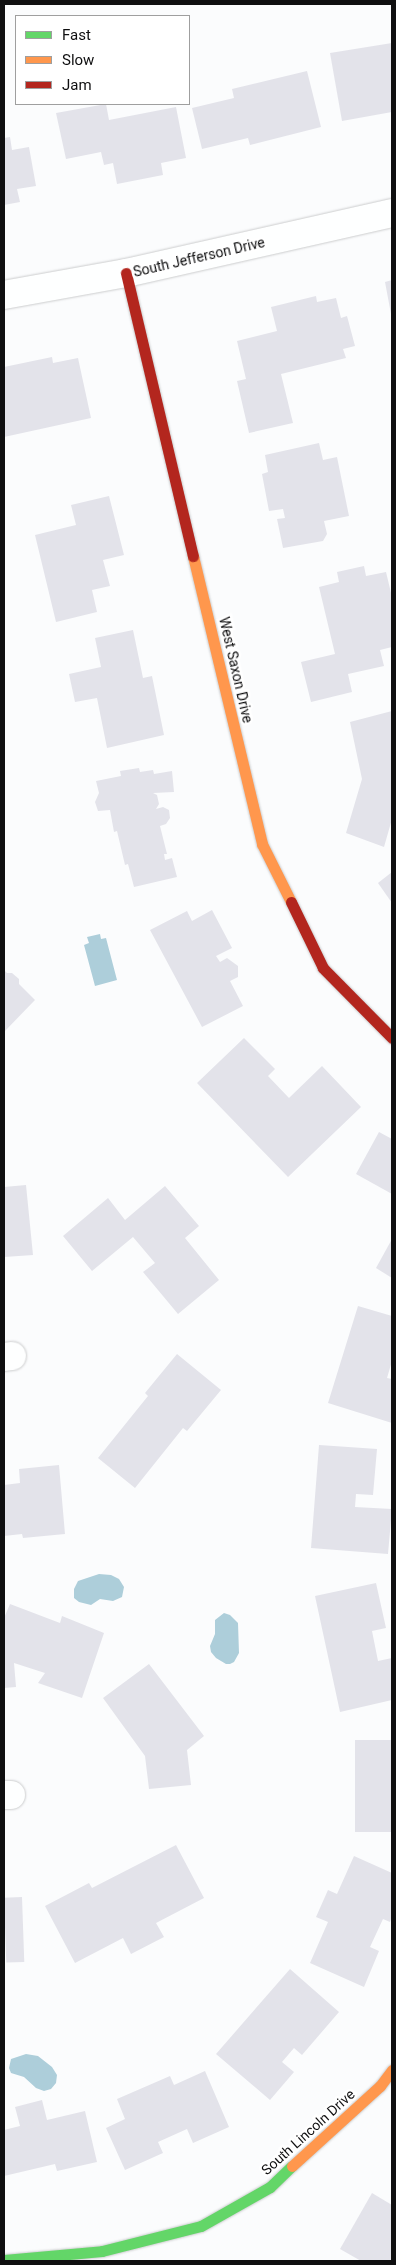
<!DOCTYPE html>
<style>
body{margin:0}
#map{position:relative;width:396px;height:2265px;overflow:hidden;background:#fbfcfd;font-family:Roboto,sans-serif}
div>[style]{position:absolute}
.water>*{inset:0;background:#adceda}
.building>*{inset:0;background:#e3e3ea;transform-origin:0 0}
.roads{filter:drop-shadow(0 0 1px #cccdce) drop-shadow(0 0 1px #cccdce)}
.street>*{height:28px;margin:-14px;padding:0 14px;transform-origin:14px;border-radius:14px;background:#feffff}
.fast>*{height:11px;margin:-5.5px;padding:0 5.5px;transform-origin:5.5px;border-radius:5.5px;background:#63d668}
.slow>*{height:11px;margin:-5.5px;padding:0 5.5px;transform-origin:5.5px;border-radius:5.5px;background:#ff974d}
.jam>*{height:11px;margin:-5.5px;padding:0 5.5px;transform-origin:5.5px;border-radius:5.5px;background:#b3261e}
span{translate:-50% -50%;white-space:nowrap;text-align:center;line-height:1.15;-webkit-text-stroke:5px #fff;paint-order:stroke}
.street-label{font-size:14px;color:#0f0f10}
.frame{position:absolute;inset:0;border:5px solid #0f0f10;pointer-events:none}
.legend{position:absolute;left:15px;top:15px;width:175px;height:90px;box-sizing:border-box;background:#fff;border:1px solid #9f9f9f;margin:0;padding:6px 9px;list-style:none;font-size:15px;color:#0f0f10}
.legend li{display:flex;align-items:center;gap:10px;height:25px}
.legend b{width:25px;border:1px solid #9f9f9f}
</style>
<div id="map">
<div class="water">
<div style="clip-path:polygon(100px 934px,101px 939px,106px 938px,117px 980px,95px 986px,84px 945px,89px 943px,87px 937px)"></div>
<div style="clip-path:polygon(99px 1574px,111px 1575px,119px 1579px,124px 1587px,122px 1597px,113px 1601px,100px 1599px,91px 1605px,79px 1602px,74px 1598px,74px 1589px,78px 1581px)"></div>
<div style="clip-path:polygon(224px 1613px,230px 1615px,238px 1623px,239px 1653px,234px 1662px,230px 1664px,226px 1664px,216px 1658px,211px 1652px,210px 1646px,215px 1634px,215px 1620px)"></div>
<div style="clip-path:polygon(26px 2054px,38px 2056px,52px 2067px,57px 2075px,56px 2083px,51px 2089px,44px 2091px,36px 2088px,24px 2077px,11px 2073px,9px 2068px,11px 2059px)"></div>
</div>
<div class="building">
<div style="clip-path:polygon(392px 43px,392px 112px,342px 121px,330px 53px)"></div>
<div style="clip-path:polygon(307px 71px,321px 127px,250px 145px,248px 138px,202px 149px,192px 108px,234px 98px,232px 89px)"></div>
<div style="clip-path:polygon(106px 104px,109px 120px,176px 107px,186px 158px,161px 163px,163px 175px,117px 184px,113px 163px,104px 165px,101px 152px,66px 159px,56px 113px)"></div>
<div style="clip-path:polygon(10px 137px,12px 150px,29px 147px,36px 186px,17px 189px,20px 202px,4px 205px,4px 138px)"></div>
<div style="clip-path:polygon(392px 280px,392px 314px,391px 314px,385px 282px)"></div>
<div style="clip-path:polygon(316px 296px,317px 302px,336px 298px,341px 318px,347px 316px,355px 346px,343px 349px,346px 358px,281px 374px,293px 423px,249px 433px,237px 381px,246px 379px,237px 341px,277px 331px,271px 307px)"></div>
<div style="clip-path:polygon(52px 357px,53px 363px,78px 358px,91px 418px,4px 437px,4px 367px)"></div>
<div style="clip-path:polygon(319px 443px,323px 460px,337px 457px,349px 516px,324px 521px,327px 534px,323px 541px,283px 548px,277px 519px,285px 518px,283px 509px,269px 511px,262px 474px,268px 472px,265px 455px)"></div>
<div style="clip-path:polygon(109px 496px,124px 555px,103px 560px,110px 586px,92px 590px,97px 612px,56px 622px,35px 535px,76px 525px,71px 505px)"></div>
<div style="clip-path:polygon(364px 566px,366px 576px,386px 572px,392px 597px,392px 647px,380px 650px,384px 666px,348px 674px,352px 692px,311px 702px,301px 662px,335px 654px,319px 587px,339px 582px,337px 572px)"></div>
<div style="clip-path:polygon(133px 630px,143px 678px,152px 676px,164px 735px,107px 748px,97px 698px,75px 702px,69px 674px,101px 667px,95px 638px)"></div>
<div style="clip-path:polygon(392px 711px,392px 819px,384px 847px,346px 833px,362px 779px,350px 722px)"></div>
<div style="clip-path:polygon(139px 768px,140px 772px,153px 770px,154px 774px,172px 771px,174px 792px,153px 793px,157px 795px,159px 804px,156px 809px,163px 807px,169px 810px,170px 818px,166px 824px,160px 826px,167px 854px,164px 854px,165px 860px,172px 858px,177px 877px,134px 887px,128px 864px,125px 865px,117px 831px,114px 832px,110px 810px,98px 811px,95px 802px,99px 793px,96px 781px,121px 776px,120px 771px)"></div>
<div style="clip-path:polygon(392px 872px,392px 903px,378px 883px)"></div>
<div style="clip-path:polygon(212px 910px,232px 948px,216px 956px,220px 962px,227px 958px,238px 966px,238px 977px,230px 981px,243px 1006px,202px 1027px,150px 930px,187px 911px,192px 921px)"></div>
<div style="clip-path:polygon(4px 970px,7px 973px,12px 973px,19px 979px,19px 984px,35px 1000px,4px 1032px)"></div>
<div style="clip-path:polygon(244px 1038px,275px 1069px,268px 1076px,289px 1098px,322px 1066px,361px 1107px,288px 1177px,197px 1083px)"></div>
<div style="clip-path:polygon(379px 1132px,392px 1139px,392px 1194px,356px 1174px)"></div>
<div style="clip-path:polygon(26px 1185px,33px 1255px,4px 1257px,4px 1187px)"></div>
<div style="clip-path:polygon(165px 1186px,199px 1226px,185px 1238px,219px 1280px,178px 1314px,143px 1272px,155px 1263px,133px 1237px,92px 1271px,63px 1236px,108px 1198px,125px 1220px)"></div>
<div style="clip-path:polygon(392px 1239px,392px 1278px,376px 1268px)"></div>
<div style="clip-path:polygon(358px 1306px,392px 1316px,392px 1361px,387px 1378px,392px 1379px,392px 1423px,328px 1403px)"></div>
<div style="clip-path:polygon(177px 1354px,221px 1390px,187px 1431px,183px 1428px,135px 1488px,98px 1458px,148px 1396px,145px 1393px)"></div>
<div style="clip-path:polygon(319px 1445px,377px 1449px,373px 1495px,356px 1494px,355px 1507px,392px 1509px,388px 1554px,311px 1548px)"></div>
<div style="clip-path:polygon(59px 1465px,65px 1534px,23px 1538px,22px 1534px,4px 1536px,4px 1485px,20px 1483px,19px 1469px)"></div>
<div style="clip-path:polygon(376px 1583px,386px 1628px,372px 1631px,378px 1661px,392px 1658px,392px 1700px,340px 1712px,315px 1596px)"></div>
<div style="clip-path:polygon(10px 1604px,60px 1623px,62px 1616px,104px 1633px,82px 1698px,38px 1683px,45px 1673px,14px 1663px,16px 1687px,4px 1688px,4px 1618px)"></div>
<div style="clip-path:polygon(149px 1664px,204px 1736px,187px 1750px,191px 1785px,149px 1789px,145px 1756px,103px 1698px)"></div>
<div style="left:392px;top:1740px;width:92px;height:37px;rotate:90deg"></div>
<div style="clip-path:polygon(176px 1845px,204px 1898px,156px 1923px,164px 1937px,131px 1954px,123px 1938px,75px 1963px,45px 1906px,89px 1883px,92px 1888px)"></div>
<div style="clip-path:polygon(354px 1856px,392px 1873px,392px 1916px,390px 1922px,383px 1919px,370px 1947px,379px 1951px,364px 1987px,310px 1963px,328px 1922px,316px 1917px,328px 1890px,337px 1894px)"></div>
<div style="left:22px;top:1897px;width:65px;height:18px;rotate:88deg"></div>
<div style="clip-path:polygon(290px 1969px,339px 2012px,302px 2055px,294px 2048px,282px 2062px,294px 2072px,270px 2100px,216px 2054px)"></div>
<div style="clip-path:polygon(205px 2071px,229px 2127px,193px 2143px,187px 2129px,158px 2142px,163px 2153px,125px 2170px,106px 2128px,125px 2119px,117px 2099px,170px 2076px,174px 2085px)"></div>
<div style="clip-path:polygon(42px 2100px,47px 2120px,85px 2111px,97px 2162px,57px 2171px,55px 2164px,4px 2176px,4px 2130px,20px 2126px,15px 2107px)"></div>
<div style="clip-path:polygon(372px 2193px,392px 2205px,392px 2261px,361px 2261px,340px 2249px)"></div>
</div>
<div class="roads">
<div class="street">
<div style="left:4px;top:295px;width:124px;rotate:-10.2deg"></div>
<div style="left:126px;top:273px;width:273px;rotate:-12.7deg"></div>
<div style="left:4px;top:1357px;width:8px;rotate:-7deg"></div>
<div style="left:4px;top:1795px;width:7px"></div>
</div>
<div class="fast">
<div style="left:4px;top:2260px;width:98px;rotate:-5.2deg"></div>
<div style="left:102px;top:2251px;width:102px;rotate:-14.2deg"></div>
<div style="left:201px;top:2226px;width:79px;rotate:-29.5deg"></div>
<div style="left:270px;top:2187px;width:30px;rotate:-44deg"></div>
</div>
<div class="slow">
<div style="left:193px;top:556px;width:296px;rotate:76.5deg"></div>
<div style="left:262px;top:844px;width:65px;rotate:63.4deg"></div>
<div style="left:292px;top:2166px;width:119px;rotate:-42.3deg"></div>
<div style="left:380px;top:2086px;width:20px;rotate:-53deg"></div>
</div>
<div class="jam">
<div style="left:126px;top:273px;width:291px;rotate:76.7deg"></div>
<div style="left:291px;top:902px;width:73px;rotate:64.1deg"></div>
<div style="left:323px;top:968px;width:98px;rotate:45.4deg"></div>
</div>
</div>
<div class="street-label">
<span style="left:199px;top:257px;rotate:-13deg">South Jefferson Drive</span>
<span style="left:236px;top:670px;rotate:77deg">West Saxon Drive</span>
<span style="left:308px;top:2132px;rotate:-42deg">South Lincoln Drive</span>
</div>
<div class="frame"></div>
<ul class="legend">
<li><b style="height:6px;background:#63d668"></b>Fast</li>
<li><b style="height:6px;background:#ff974d"></b>Slow</li>
<li><b style="height:6px;background:#b3261e"></b>Jam</li>
</ul>
</div>
